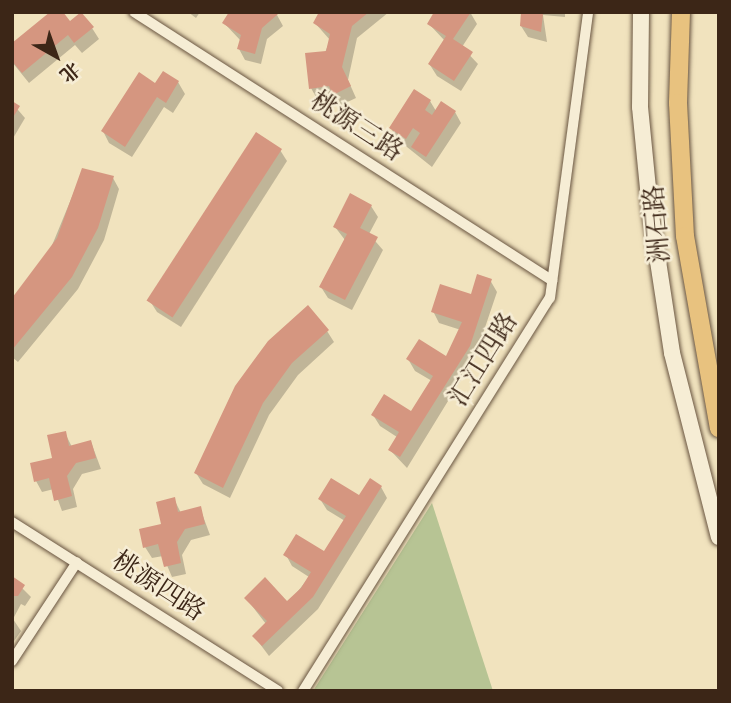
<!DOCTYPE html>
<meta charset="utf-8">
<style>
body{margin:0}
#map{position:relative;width:731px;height:703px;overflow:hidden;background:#f1e3be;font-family:"IM FELL Double Pica","Noto Serif SC",serif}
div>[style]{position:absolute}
.green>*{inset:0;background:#b7c494}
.shadow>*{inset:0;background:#0003}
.building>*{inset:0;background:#d59680;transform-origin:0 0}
.roads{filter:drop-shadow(0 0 2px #695541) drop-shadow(0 0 2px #695541)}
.minor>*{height:10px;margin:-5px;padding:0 5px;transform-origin:5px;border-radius:5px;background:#f6edd5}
.secondary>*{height:16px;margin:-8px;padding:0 8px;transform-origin:8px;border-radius:8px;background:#f6edd5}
.primary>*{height:18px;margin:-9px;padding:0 9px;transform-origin:9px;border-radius:9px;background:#e8c27f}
span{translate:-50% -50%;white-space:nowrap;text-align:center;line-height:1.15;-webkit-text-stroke:5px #f6edd5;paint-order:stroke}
.street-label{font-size:26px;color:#3c2617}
.frame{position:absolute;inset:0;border:14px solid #3c2617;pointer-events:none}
.north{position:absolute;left:21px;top:21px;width:70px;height:70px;-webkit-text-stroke:5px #f6edd5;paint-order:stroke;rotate:140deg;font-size:19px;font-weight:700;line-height:28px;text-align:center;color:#3c2617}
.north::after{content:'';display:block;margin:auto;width:24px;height:32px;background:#3c2617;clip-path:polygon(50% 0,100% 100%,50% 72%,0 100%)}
</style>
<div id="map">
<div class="green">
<div style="clip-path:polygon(432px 503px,493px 691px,313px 691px)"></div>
</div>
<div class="shadow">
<div style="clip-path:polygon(188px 12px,200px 12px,196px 18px)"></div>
<div style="clip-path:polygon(321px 12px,389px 12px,357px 38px,348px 80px,356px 98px,341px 105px,337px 97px,317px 99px,311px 88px,330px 40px,315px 23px)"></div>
<div style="clip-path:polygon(470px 12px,477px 24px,462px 47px,478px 64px,461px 91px,437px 76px,430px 65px,445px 41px,429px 24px)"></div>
<div style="clip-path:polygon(507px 12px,565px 12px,565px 17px,543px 15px,547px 42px,528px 37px,521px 26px,523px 14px)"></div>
<div style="clip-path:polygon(277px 15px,283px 26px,267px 39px,261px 64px,245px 60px,239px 49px,241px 41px,224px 23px)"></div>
<div style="clip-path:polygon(70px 23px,92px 28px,99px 39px,82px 53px,75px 45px,29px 83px,12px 62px,12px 45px)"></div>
<div style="clip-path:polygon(178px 82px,185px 94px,173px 113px,164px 107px,132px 157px,109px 143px,103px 131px)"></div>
<div style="clip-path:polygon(430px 101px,436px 111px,455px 112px,461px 123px,432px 167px,397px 139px,391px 128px)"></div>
<div style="clip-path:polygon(12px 103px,25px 118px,12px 140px)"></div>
<div style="clip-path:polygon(280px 150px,287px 161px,181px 327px,157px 312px,150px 301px)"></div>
<div style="clip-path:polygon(83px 170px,113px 178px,119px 189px,104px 240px,78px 289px,18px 362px,12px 357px,12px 301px,46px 260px)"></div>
<div style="clip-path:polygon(371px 206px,378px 217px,369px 234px,383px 250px,352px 310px,328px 298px,321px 287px,345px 240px,335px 227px)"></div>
<div style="clip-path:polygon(490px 280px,497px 292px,475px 357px,407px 468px,390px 450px,397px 437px,380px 426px,373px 415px,412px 414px,432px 381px,415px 371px,408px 359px,447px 358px,461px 330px,439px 323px,433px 311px,472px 296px)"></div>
<div style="clip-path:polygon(327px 331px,334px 342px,298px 375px,269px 415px,230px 498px,203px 484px,196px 473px,236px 387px)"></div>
<div style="clip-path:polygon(65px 433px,72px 447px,91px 442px,101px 469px,82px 474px,73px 489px,77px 507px,62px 511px,54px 489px,42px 492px,36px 481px,54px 459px)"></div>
<div style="clip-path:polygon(381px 487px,387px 498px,318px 609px,269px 656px,254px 636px,266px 624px,246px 598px,288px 604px,309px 577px,292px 566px,286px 555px,325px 554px,345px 521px,327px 510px,320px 499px,359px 498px)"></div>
<div style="clip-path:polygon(174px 499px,181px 513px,200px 508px,210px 535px,191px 540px,182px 555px,186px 574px,172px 577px,163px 556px,152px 558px,145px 547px,163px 525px)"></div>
<div style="clip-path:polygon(12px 578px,31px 597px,25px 606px,21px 604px,13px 619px,21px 631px,12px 644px)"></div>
</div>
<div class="building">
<div style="clip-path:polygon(50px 12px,63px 12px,70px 21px,81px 12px,94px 27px,74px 43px,68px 35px,22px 73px,12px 61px,12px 43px)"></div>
<div style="clip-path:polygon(229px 12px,276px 12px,278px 14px,262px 28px,255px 54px,237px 49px,241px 35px,222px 23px)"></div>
<div style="clip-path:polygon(319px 12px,369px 12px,352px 26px,342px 67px,351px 86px,333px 95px,329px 86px,309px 89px,305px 53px,326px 51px,330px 34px,313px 23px)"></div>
<div style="clip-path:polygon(434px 12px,471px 12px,453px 39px,473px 52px,454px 81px,428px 64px,446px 36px,427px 24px)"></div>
<div style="clip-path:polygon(521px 12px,543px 14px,541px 32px,520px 26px)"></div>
<div style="clip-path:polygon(163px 71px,179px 81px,166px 103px,157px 97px,125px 147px,101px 131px,139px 72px,155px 83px)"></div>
<div style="clip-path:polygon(414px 89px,431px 100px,425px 110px,432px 115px,441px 101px,456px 111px,426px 157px,411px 147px,420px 133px,413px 128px,406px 139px,389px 128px)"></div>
<div style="clip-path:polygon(12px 101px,20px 106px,12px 119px)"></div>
<div style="left:256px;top:132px;width:31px;height:201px;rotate:33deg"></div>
<div style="clip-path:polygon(82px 168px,114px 176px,98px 228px,72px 277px,12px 350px,12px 298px,57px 238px)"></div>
<div style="clip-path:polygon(350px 193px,372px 205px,360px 228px,378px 237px,345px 300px,319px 287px,347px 234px,333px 227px)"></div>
<div style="clip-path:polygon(477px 274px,492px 279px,470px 346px,400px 457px,388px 450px,399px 432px,371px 415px,384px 394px,411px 411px,433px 376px,406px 359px,419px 339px,446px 356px,462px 322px,431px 312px,440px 284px,471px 294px)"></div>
<div style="clip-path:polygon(308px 305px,329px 330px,292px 363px,263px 403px,223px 488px,194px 473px,235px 386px,268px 341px)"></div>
<div style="clip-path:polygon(66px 431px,69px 446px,91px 440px,96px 458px,76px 463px,67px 476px,72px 496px,54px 501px,49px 478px,34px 482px,30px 463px,52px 458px,47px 435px)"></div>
<div style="clip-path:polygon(331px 478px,359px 495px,370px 478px,382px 486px,313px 597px,262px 646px,252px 636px,267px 621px,244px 598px,265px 577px,287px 601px,301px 588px,311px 572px,283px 555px,296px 534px,324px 551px,346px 516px,318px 499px)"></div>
<div style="clip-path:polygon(175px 497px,178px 512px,201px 506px,205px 524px,185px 529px,177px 542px,181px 563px,164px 567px,158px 544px,143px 548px,139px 529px,161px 524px,156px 502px)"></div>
<div style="clip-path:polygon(12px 576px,25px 585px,18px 596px,12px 596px)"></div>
</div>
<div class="roads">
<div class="minor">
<div style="left:134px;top:12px;width:497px;rotate:32.7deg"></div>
<div style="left:12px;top:522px;width:315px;rotate:32.4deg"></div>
<div style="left:12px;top:661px;width:118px;rotate:-56.7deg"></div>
<div style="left:303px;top:691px;width:464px;rotate:-57.9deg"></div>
<div style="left:550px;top:298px;width:289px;rotate:-82.4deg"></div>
</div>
<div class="secondary">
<div style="left:641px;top:12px;width:95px;rotate:90.6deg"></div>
<div style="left:640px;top:107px;width:102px;rotate:84.4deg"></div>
<div style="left:650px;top:209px;width:146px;rotate:81.3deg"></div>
<div style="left:672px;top:353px;width:190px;rotate:75.7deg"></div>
</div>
<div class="primary">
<div style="left:681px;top:12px;width:91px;rotate:91.9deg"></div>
<div style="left:678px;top:103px;width:133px;rotate:87deg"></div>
<div style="left:685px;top:236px;width:195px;rotate:80deg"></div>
</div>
</div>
<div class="street-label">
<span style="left:356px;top:127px;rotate:33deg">桃源三路</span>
<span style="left:658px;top:224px;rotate:-95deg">洲石路</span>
<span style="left:484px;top:360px;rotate:-58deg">汇江四路</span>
<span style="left:158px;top:587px;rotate:33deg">桃源四路</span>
</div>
<div class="frame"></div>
<div class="north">北</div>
</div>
